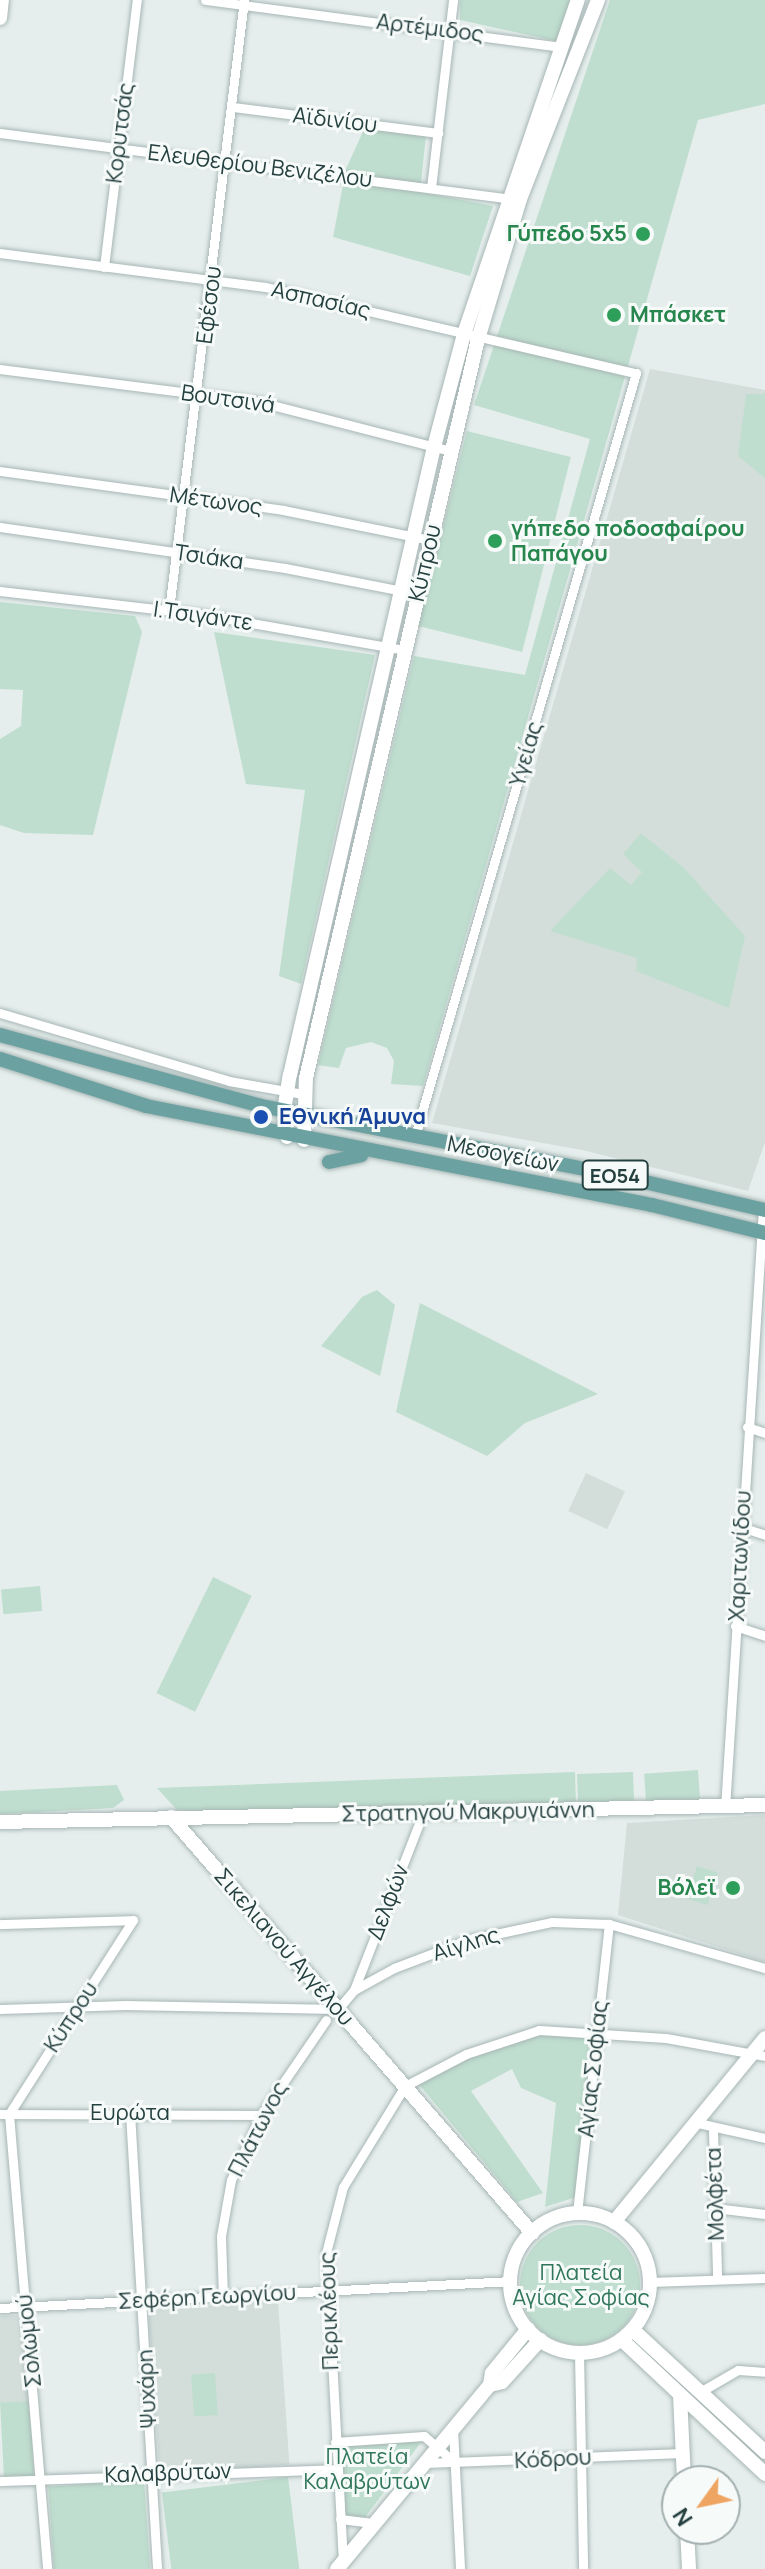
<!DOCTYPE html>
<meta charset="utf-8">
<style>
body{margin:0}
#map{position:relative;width:765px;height:2569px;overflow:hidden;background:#e5eeec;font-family:Manrope,sans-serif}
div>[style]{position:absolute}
.built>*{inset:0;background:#d3dedb;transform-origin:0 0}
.green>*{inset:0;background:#bfdecf;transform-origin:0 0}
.round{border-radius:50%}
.roads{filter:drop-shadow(0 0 2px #a7b6b5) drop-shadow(0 0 2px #a7b6b5)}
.street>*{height:9px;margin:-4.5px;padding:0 4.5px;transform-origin:4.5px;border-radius:4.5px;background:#fff}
.secondary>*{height:14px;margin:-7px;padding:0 7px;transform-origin:7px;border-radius:7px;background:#fff}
.secondary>.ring{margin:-7px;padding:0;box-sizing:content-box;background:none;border:14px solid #fff;border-radius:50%}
.primary>*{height:14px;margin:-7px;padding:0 7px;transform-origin:7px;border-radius:7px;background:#6ba2a1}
.dots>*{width:22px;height:22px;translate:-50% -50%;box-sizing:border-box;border:4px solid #f6faf9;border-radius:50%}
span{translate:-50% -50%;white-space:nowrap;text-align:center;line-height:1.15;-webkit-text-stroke:6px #f6faf9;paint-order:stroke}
.shield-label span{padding:2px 6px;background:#f6faf9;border:2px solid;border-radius:6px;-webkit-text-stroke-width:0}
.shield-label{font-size:20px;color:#24403f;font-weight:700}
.street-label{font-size:22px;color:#24403f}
.leisure-label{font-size:22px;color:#27864d;font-weight:700}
.right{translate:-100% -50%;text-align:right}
.left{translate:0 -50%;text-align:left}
.transit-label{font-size:22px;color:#164399;font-weight:700}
.park-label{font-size:22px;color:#2f765b}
.north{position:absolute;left:661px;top:2465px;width:80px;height:80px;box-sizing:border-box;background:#f6faf9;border:2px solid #a2b0af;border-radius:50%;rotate:237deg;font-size:22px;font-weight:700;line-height:32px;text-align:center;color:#24403f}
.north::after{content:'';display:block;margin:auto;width:28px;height:36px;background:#efa562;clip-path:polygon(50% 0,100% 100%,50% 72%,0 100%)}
</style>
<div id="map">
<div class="built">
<div style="clip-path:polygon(650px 369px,765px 390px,765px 1142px,748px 1191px,582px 1150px,432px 1123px)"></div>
<div style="left:586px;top:1473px;width:43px;height:42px;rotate:25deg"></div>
<div style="clip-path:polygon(765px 1815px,765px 1962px,618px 1915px,627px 1823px)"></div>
<div style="left:278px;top:2301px;width:164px;height:130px;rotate:86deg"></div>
<div style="clip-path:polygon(23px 2315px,30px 2401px,0 2403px,0 2316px)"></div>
</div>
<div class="green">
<div style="clip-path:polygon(460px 0,572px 0,556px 41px,460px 20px)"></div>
<div style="clip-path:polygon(610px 0,765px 0,765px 104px,698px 120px,423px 1086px,391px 1084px,394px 1061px,387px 1048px,371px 1042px,346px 1048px,339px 1068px,318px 1065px,414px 656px,525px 675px,590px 439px,474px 405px)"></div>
<div style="clip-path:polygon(365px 127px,426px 135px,420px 192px,493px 206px,470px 276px,333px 237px,346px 169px)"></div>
<div style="clip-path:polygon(746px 394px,765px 394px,765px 478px,738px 456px)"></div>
<div style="left:467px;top:431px;width:107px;height:201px;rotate:14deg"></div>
<div style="clip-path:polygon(0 602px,135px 616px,142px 632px,93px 835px,24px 833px,0 825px,0 739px,21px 726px,23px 690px,0 689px)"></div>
<div style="clip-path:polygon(214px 632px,375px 655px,301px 984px,279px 976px,305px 790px,246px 784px)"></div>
<div style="clip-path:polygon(641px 833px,683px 867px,745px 936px,729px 1008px,636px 971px,637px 958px,550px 931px,610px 868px,631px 885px,642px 872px,623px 854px)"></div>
<div style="clip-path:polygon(377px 1290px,395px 1305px,380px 1376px,321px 1346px,362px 1297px)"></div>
<div style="clip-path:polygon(420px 1303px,598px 1394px,525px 1423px,487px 1456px,396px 1412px)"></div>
<div style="left:213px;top:1577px;width:43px;height:129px;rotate:26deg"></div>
<div style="left:40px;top:1586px;width:25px;height:39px;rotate:85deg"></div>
<div style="left:698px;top:1770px;width:30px;height:54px;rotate:86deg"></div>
<div style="clip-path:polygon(575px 1772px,576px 1807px,189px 1812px,177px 1810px,157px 1788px)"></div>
<div style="left:633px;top:1772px;width:32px;height:56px;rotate:88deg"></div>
<div style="clip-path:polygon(117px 1785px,124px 1800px,113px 1808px,0 1814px,0 1791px)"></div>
<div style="left:697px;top:1866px;width:22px;height:34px;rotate:18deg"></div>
<div style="clip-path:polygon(541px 2033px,593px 2035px,576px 2197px,545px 2207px,556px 2103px,521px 2088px,512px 2069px,471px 2091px,543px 2193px,517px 2202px,417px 2082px,469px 2056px)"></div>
<div class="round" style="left:520px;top:2225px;width:120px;height:120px"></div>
<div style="left:215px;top:2373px;width:42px;height:24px;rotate:86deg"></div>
<div style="left:30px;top:2401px;width:75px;height:30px;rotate:87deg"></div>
<div style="clip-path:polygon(422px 2441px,363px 2520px,345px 2516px,340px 2444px)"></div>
<div style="left:288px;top:2477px;width:93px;height:127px;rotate:83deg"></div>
<div style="left:144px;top:2480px;width:89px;height:96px;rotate:86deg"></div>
</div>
<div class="roads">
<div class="street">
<div style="left:205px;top:0;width:359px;rotate:7.5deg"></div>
<div style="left:233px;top:107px;width:207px;rotate:7.2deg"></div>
<div style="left:0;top:133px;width:516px;rotate:7.35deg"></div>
<div style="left:431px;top:188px;width:189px;rotate:-83.3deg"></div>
<div style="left:0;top:253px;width:267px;rotate:7.3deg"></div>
<div style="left:265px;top:287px;width:381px;rotate:13.1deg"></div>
<div style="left:636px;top:373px;width:794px;rotate:106.15deg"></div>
<div style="left:104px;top:267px;width:269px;rotate:-83deg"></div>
<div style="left:0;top:369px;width:262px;rotate:7.2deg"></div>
<div style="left:260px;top:402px;width:197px;rotate:14.4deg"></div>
<div style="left:0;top:471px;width:286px;rotate:7.8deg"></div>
<div style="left:283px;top:510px;width:151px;rotate:11.5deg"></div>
<div style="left:0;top:527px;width:288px;rotate:8.2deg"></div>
<div style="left:285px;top:568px;width:136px;rotate:11.1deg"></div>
<div style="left:0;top:591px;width:207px;rotate:6.6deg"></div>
<div style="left:206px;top:615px;width:201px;rotate:10deg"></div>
<div style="left:169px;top:610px;width:615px;rotate:-82.99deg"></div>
<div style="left:0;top:1013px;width:239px;rotate:16.5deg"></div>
<div style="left:229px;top:1081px;width:75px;rotate:10deg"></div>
<div style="left:747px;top:1427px;width:19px;rotate:18deg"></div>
<div style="left:741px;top:1527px;width:25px;rotate:18deg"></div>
<div style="left:735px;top:1626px;width:32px;rotate:18deg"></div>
<div style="left:725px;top:1808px;width:600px;rotate:-86.37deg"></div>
<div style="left:0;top:1924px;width:133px;rotate:-1.7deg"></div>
<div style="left:354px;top:1990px;width:190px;rotate:-68.7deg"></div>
<div style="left:0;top:2009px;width:125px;rotate:-1.8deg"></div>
<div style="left:125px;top:2005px;width:213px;rotate:1.1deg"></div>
<div style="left:338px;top:2009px;width:25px;rotate:-50deg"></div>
<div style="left:354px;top:1990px;width:46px;rotate:-28.8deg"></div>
<div style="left:394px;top:1968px;width:79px;rotate:-20.7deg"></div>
<div style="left:468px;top:1940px;width:86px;rotate:-12.1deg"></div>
<div style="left:552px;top:1922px;width:57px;rotate:2deg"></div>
<div style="left:609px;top:1924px;width:162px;rotate:15.8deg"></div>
<div style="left:130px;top:2113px;width:457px;rotate:86.6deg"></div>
<div style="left:0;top:2114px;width:261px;rotate:0.2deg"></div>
<div style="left:9px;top:2114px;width:457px;rotate:85.2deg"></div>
<div style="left:9px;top:2114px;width:230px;rotate:-57.4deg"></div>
<div style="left:698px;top:2123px;width:69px;rotate:12.6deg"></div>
<div style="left:713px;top:2130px;width:146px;rotate:88.4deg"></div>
<div style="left:715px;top:2208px;width:50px;rotate:6.8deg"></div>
<div style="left:577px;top:2213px;width:291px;rotate:-83.7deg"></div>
<div style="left:650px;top:2282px;width:115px;rotate:-2deg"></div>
<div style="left:223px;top:2297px;width:61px;rotate:-91.9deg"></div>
<div style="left:221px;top:2236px;width:57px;rotate:-79.9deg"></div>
<div style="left:231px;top:2180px;width:72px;rotate:-65.2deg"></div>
<div style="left:261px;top:2115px;width:115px;rotate:-55.6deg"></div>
<div style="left:0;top:2308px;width:512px;rotate:-3.02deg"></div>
<div style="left:579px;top:2353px;width:216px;rotate:88.9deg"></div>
<div style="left:700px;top:2392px;width:44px;rotate:-30.1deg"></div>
<div style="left:738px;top:2370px;width:27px;rotate:4deg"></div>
<div style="left:453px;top:2429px;width:140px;rotate:87.1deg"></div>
<div style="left:335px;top:2442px;width:89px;rotate:-3.9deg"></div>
<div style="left:424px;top:2436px;width:38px;rotate:41deg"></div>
<div style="left:425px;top:2463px;width:258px;rotate:-2.2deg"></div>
<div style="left:0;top:2481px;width:337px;rotate:-2deg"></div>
<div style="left:340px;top:2519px;width:35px;rotate:7deg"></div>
<div style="left:343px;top:2562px;width:309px;rotate:-93.1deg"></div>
<div style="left:326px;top:2253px;width:68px;rotate:-75.6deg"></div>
<div style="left:343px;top:2187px;width:119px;rotate:-58.5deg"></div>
<div style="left:405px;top:2086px;width:69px;rotate:-27.7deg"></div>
<div style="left:466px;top:2054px;width:77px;rotate:-18.2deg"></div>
<div style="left:539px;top:2030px;width:127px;rotate:3.6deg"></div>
<div style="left:666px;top:2038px;width:101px;rotate:10.3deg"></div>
</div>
<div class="secondary">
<div style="left:0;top:18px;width:18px;rotate:-84deg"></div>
<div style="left:287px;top:1137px;width:26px;rotate:-97deg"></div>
<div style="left:284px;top:1111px;width:36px;rotate:-81deg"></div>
<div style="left:290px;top:1075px;width:644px;rotate:-77.09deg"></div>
<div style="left:434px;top:447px;width:117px;rotate:-75.1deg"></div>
<div style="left:464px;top:334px;width:353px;rotate:-71.2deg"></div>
<div style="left:304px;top:1140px;width:62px;rotate:-88.2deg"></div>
<div style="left:306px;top:1078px;width:759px;rotate:-76.9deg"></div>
<div style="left:478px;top:339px;width:146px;rotate:-73.3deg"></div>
<div style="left:520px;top:199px;width:214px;rotate:-68.6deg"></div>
<div style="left:171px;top:1817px;width:551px;rotate:49.05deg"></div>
<div style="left:0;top:1822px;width:765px;rotate:-1.27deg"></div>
<div class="ring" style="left:510px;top:2213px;width:126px;height:126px"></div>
<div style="left:614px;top:2222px;width:238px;rotate:-50.6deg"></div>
<div style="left:633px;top:2330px;width:180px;rotate:42.7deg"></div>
<div style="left:622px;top:2340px;width:196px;rotate:43.1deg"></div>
<div style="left:490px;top:2385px;width:12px;rotate:-14deg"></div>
<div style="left:502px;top:2382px;width:57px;rotate:-47.9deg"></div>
<div style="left:680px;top:2395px;width:86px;rotate:87.3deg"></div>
<div style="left:687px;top:2529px;width:40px;rotate:87.1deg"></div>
<div style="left:337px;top:2569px;width:239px;rotate:-50.3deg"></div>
<div style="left:490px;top:2385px;width:12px;rotate:-81deg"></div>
<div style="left:492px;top:2373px;width:57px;rotate:-50.7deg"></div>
</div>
<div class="primary">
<div style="left:0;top:1035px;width:270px;rotate:15.2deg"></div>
<div style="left:261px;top:1106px;width:351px;rotate:11deg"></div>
<div style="left:606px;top:1173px;width:163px;rotate:13.1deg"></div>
<div style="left:0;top:1059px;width:153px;rotate:17.8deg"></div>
<div style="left:146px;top:1106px;width:516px;rotate:11.07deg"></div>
<div style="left:652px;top:1205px;width:116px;rotate:13.9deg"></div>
<div style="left:329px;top:1162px;width:33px;rotate:-12deg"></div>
</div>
</div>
<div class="dots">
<div style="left:643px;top:234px;background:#2e9e5b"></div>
<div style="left:614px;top:315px;background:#2e9e5b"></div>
<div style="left:495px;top:541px;background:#2e9e5b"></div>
<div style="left:261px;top:1117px;background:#1a4fb4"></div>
<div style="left:733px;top:1888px;background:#2e9e5b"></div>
</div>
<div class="shield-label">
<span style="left:615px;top:1175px">ΕΟ54</span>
</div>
<div class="street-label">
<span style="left:430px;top:28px;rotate:7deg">Αρτέμιδος</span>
<span style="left:335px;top:120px;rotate:7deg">Αϊδινίου</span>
<span style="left:120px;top:133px;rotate:-83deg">Κορυτσάς</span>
<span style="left:260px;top:166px;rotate:7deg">Ελευθερίου Βενιζέλου</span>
<span style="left:321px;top:300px;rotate:13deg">Ασπασίας</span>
<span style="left:209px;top:305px;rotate:-83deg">Εφέσου</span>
<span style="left:228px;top:399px;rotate:8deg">Βουτσινά</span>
<span style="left:216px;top:501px;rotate:8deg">Μέτωνος</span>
<span style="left:209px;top:557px;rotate:8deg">Τσιάκα</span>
<span style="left:425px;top:563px;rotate:-77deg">Κύπρου</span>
<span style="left:203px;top:616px;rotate:8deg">Ι.Τσιγάντε</span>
<span style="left:526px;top:754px;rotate:-74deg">Υγείας</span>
<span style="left:503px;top:1154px;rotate:11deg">Μεσογείων</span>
<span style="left:740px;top:1556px;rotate:-87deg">Χαριτωνίδου</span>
<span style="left:468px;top:1812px;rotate:-1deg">Στρατηγού Μακρυγιάννη</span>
<span style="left:388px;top:1902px;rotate:-69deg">Δελφών</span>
<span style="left:466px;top:1944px;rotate:-17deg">Αίγλης</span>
<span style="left:284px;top:1947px;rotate:49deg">Σικελιανού Αγγέλου</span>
<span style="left:71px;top:2017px;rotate:-57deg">Κύπρου</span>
<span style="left:593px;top:2069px;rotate:-84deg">Αγίας Σοφίας</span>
<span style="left:130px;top:2113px">Ευρώτα</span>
<span style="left:258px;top:2129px;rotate:-63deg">Πλάτωνος</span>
<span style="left:715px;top:2194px;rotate:-92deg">Μολφέτα</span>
<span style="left:207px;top:2297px;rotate:-3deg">Σεφέρη Γεωργίου</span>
<span style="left:329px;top:2311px;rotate:-92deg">Περικλέους</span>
<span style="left:29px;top:2341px;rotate:-96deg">Σολωμού</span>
<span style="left:147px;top:2389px;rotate:-93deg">Ψυχάρη</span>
<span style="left:553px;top:2459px;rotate:-3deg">Κόδρου</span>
<span style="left:168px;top:2473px;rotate:-2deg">Καλαβρύτων</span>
</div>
<div class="leisure-label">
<span class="right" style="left:627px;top:234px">Γύπεδο 5χ5</span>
<span class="left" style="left:630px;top:315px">Μπάσκετ</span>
<span class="left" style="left:511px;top:541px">γήπεδο ποδοσφαίρου<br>Παπάγου</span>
<span class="right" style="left:717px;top:1888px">Βόλεϊ</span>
</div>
<div class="transit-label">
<span class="left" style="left:279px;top:1117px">Εθνική Άμυνα</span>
</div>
<div class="park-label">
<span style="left:581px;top:2285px">Πλατεία<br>Αγίας Σοφίας</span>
<span style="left:367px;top:2469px">Πλατεία<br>Καλαβρύτων</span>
</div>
<div class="north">N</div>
</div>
